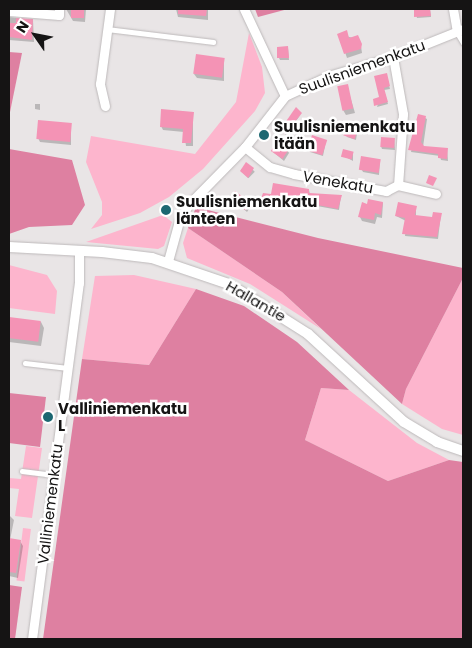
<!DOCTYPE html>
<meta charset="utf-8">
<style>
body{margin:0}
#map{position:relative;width:472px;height:648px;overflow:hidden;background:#e9e5e6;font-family:Poppins,sans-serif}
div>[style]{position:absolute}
.green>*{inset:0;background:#fdb5cd;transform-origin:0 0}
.forest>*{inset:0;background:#de80a1}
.shadow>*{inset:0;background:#0003;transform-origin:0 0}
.building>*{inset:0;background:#f493b5;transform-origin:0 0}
.roads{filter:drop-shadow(0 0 1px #bdb9ba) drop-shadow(0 0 1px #bdb9ba)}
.service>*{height:4.5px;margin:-2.25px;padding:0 2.25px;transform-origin:2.25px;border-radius:2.25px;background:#fff}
.minor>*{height:9px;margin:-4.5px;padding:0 4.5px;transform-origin:4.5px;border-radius:4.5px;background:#fff}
.tertiary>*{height:10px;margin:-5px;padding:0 5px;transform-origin:5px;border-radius:5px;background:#fff}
.dots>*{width:14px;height:14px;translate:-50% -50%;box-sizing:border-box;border:2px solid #fff;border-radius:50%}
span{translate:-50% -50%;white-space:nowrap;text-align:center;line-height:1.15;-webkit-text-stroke:5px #fff;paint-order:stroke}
.street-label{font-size:15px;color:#151414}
.poi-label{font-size:15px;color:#151414;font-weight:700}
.left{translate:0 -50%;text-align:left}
.frame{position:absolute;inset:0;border:10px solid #151414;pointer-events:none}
.north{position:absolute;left:10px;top:10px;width:50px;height:50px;-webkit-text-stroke:4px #fff;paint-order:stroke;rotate:303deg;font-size:14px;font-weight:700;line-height:20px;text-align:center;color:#151414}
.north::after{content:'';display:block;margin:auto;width:18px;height:22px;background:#151414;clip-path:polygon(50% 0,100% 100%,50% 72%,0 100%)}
</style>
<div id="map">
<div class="green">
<div style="clip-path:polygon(249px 33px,262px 67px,265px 93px,255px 111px,203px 169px,169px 197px,140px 213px,91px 229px,102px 215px,102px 202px,86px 162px,91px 136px,195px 154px,236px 102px)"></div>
<div style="clip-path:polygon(163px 215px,172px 222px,164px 246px,158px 249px,86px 242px)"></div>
<div style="clip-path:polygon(188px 228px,282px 292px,321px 329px,250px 284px,187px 258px,183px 243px)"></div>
<div style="clip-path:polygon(9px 265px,47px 275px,57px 291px,55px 314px,9px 308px)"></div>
<div style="clip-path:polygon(134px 275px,196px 289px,149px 365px,82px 359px,95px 276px)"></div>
<div style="clip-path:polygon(463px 278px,463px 435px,442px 429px,402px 404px,406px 389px)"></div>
<div style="clip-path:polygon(321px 388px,349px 390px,417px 443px,449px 460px,388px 481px,305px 440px)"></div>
<div style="clip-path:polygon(26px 446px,42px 448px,32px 518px,15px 516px,19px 489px,9px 488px,9px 478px,21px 479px)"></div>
<div style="left:23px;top:528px;width:8px;height:53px;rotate:7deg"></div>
</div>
<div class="forest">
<div style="clip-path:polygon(255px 9px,288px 9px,258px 17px)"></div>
<div style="clip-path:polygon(9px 52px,22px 53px,9px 117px)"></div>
<div style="clip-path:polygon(9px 149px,72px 160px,85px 205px,72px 225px,29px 227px,9px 234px)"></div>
<div style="clip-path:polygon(196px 207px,318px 238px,463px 268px,463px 278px,406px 389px,402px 404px,282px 292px,188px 228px)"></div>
<div style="clip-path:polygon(196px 289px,244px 306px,297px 342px,349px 390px,321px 388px,305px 440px,388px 481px,449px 460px,463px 462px,463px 639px,43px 639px,82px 359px,149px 365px)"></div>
<div style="clip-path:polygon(9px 393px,46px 397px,40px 447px,9px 443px)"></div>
<div style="clip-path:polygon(9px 585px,22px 587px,15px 639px,9px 639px)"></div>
</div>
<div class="shadow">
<div style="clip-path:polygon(66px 9px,86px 9px,85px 22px,73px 21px)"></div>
<div style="clip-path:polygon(176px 9px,208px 9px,208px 20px,178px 17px)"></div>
<div style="clip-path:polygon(415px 9px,430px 9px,431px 17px,417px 18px)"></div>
<div style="clip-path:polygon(9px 17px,33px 20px,34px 42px,9px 40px)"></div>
<div style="clip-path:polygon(339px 34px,360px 40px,362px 53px,347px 58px)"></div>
<div style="clip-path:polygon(288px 48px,289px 60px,280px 60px,279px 58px)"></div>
<div style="clip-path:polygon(224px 59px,224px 81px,197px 78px,194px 74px)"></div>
<div style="clip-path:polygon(387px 77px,390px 89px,384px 90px,388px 104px,377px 107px)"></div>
<div style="clip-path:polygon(347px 86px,355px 113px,346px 115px,343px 110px)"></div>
<div style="clip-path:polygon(35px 104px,40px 104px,40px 110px,35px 109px)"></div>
<div style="clip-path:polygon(193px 113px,193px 146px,186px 146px,184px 132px,163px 130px,161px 126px)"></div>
<div style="clip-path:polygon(301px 114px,286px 135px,283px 132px)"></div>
<div style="clip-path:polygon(419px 115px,427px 119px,423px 147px,447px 149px,448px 161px,441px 160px,440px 156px,411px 152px)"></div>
<div style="clip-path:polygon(71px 124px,71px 145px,40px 142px,38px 138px)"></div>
<div style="clip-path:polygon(358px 127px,356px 140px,347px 137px,346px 135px)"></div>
<div style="clip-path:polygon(394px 139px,395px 150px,382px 149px,381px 146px)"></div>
<div style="clip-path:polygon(326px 141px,323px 156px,310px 152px,309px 150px)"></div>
<div style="clip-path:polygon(272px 151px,288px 151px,289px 153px,284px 161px)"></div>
<div style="clip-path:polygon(353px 153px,353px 161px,342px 155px)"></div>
<div style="clip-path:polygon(380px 161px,379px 175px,363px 172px,362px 170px)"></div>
<div style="left:247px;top:164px;width:11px;height:9px;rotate:45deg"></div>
<div style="clip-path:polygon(309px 190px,310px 194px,341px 196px,339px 210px,283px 200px,282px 203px,272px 201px,272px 205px,262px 201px,272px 196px)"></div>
<div style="clip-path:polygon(231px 198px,250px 204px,251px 206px,247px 212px)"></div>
<div style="clip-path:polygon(383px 203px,382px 218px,377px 217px,375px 224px,362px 221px,360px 217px,368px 205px)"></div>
<div style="clip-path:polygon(416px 207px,416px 217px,433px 219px,441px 214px,438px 239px,405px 236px,406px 221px,396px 216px)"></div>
<div style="clip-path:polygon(9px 318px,41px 322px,44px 328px,41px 346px,9px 342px)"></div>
<div style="clip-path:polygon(9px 515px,14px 520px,10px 540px,20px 541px,23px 546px,18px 578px,9px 576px)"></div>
</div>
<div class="building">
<div style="left:71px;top:9px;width:13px;height:9px"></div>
<div style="clip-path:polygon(178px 9px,207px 9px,206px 16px,178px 14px)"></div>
<div style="clip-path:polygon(414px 9px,430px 9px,431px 16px,414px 17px)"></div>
<div style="clip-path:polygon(16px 18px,33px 19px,32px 40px,9px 37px,9px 23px,16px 23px)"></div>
<div style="clip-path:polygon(347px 30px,349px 38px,358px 35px,362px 44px,361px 49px,344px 54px,337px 34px)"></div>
<div style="clip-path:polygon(288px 46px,289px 58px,277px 58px,277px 47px)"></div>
<div style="left:196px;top:54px;width:29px;height:20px;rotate:8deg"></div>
<div style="clip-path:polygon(387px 73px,390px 86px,384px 88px,388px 102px,374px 106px,373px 99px,379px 97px,374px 76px)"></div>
<div style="left:348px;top:84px;width:25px;height:11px;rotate:78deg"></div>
<div style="clip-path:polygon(296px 107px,302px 113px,285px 134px,280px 130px)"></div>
<div style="clip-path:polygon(161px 109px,194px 112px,191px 143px,182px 143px,183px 129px,160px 127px)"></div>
<div style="clip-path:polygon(418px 114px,426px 116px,421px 142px,424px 146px,448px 148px,447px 159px,438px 158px,438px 154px,408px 150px)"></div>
<div style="left:38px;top:120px;width:34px;height:19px;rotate:5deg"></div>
<div style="left:348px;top:122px;width:12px;height:14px;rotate:20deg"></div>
<div style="left:312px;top:135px;width:16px;height:16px;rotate:18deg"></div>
<div style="left:381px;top:137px;width:14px;height:10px;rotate:4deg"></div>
<div style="left:277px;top:142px;width:14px;height:11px;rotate:34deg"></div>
<div style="left:343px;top:149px;width:11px;height:8px;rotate:15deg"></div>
<div style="left:361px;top:156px;width:20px;height:14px;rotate:9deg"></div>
<div style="clip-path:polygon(246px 162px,254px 168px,248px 178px,240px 171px)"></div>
<div style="clip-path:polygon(429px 175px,437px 178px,433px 186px,426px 183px)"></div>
<div style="clip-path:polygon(273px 183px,309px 189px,309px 193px,342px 195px,338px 209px,282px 198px,282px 201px,272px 199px,271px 203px,260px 201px,263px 193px,271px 194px)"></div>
<div style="left:235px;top:191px;width:20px;height:9px;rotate:37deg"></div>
<div style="clip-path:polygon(368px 199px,383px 202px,381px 215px,375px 213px,374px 220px,358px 217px,362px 202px,367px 204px)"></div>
<div style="clip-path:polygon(398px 202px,417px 206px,415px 215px,432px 217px,433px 212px,442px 213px,437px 237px,402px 234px,405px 218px,395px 216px)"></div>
<div style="left:9px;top:317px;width:32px;height:21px;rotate:7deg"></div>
<div style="clip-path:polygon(9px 538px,21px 540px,16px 573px,9px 572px)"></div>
</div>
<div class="roads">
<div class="service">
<div style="left:107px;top:29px;width:107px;rotate:7deg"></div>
<div style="left:457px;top:32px;width:12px;rotate:59deg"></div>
<div style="left:25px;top:363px;width:43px;rotate:6.6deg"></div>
<div style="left:22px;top:471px;width:32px;rotate:7deg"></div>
</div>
<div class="minor">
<div style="left:244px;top:9px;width:96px;rotate:64.8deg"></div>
<div style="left:453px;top:9px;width:23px;rotate:80deg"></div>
<div style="left:9px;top:11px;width:50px;rotate:4.6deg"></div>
<div style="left:59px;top:15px;width:6px;rotate:-90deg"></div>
<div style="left:393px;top:57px;width:58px;rotate:80deg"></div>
<div style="left:403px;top:114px;width:71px;rotate:94deg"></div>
<div style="left:105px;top:106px;width:23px;rotate:-103deg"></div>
<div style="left:100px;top:84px;width:76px;rotate:-82.4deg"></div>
<div style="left:245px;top:147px;width:32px;rotate:39deg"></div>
<div style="left:270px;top:167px;width:25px;rotate:16deg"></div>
<div style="left:294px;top:174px;width:94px;rotate:10.5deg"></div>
<div style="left:386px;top:191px;width:13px;rotate:-27deg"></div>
<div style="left:398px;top:185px;width:39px;rotate:13deg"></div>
<div style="left:168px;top:261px;width:41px;rotate:-74.6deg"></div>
<div style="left:179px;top:221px;width:20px;rotate:-60deg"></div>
<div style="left:189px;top:204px;width:80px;rotate:-45.5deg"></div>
<div style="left:245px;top:147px;width:65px;rotate:-51.9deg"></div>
<div style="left:285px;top:96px;width:47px;rotate:-24.9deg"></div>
<div style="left:328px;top:76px;width:68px;rotate:-16.3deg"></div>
<div style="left:393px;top:57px;width:75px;rotate:-21.8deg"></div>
<div style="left:32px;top:639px;width:359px;rotate:-82.5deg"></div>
<div style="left:79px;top:283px;width:33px;rotate:-90deg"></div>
</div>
<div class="tertiary">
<div style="left:9px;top:247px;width:93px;rotate:3.1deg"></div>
<div style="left:102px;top:252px;width:50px;rotate:6.8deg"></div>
<div style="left:152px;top:258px;width:81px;rotate:18.7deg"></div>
<div style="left:229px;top:284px;width:93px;rotate:32.3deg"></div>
<div style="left:308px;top:334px;width:130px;rotate:42.5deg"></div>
<div style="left:404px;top:422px;width:39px;rotate:31deg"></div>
<div style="left:437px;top:442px;width:28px;rotate:19deg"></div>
</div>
</div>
<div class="dots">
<div style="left:264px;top:135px;background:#1c6771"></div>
<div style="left:166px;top:210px;background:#1c6771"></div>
<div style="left:48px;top:417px;background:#1c6771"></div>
</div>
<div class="street-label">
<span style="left:362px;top:67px;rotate:-20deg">Suulisniemenkatu</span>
<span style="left:338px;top:182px;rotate:10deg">Venekatu</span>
<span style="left:256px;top:301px;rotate:30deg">Hallantie</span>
<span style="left:50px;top:504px;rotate:-83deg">Valliniemenkatu</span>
</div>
<div class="poi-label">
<span class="left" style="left:274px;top:135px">Suulisniemenkatu<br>itään</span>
<span class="left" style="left:176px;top:210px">Suulisniemenkatu<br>länteen</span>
<span class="left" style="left:58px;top:417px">Valliniemenkatu<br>L</span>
</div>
<div class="frame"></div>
<div class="north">N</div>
</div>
